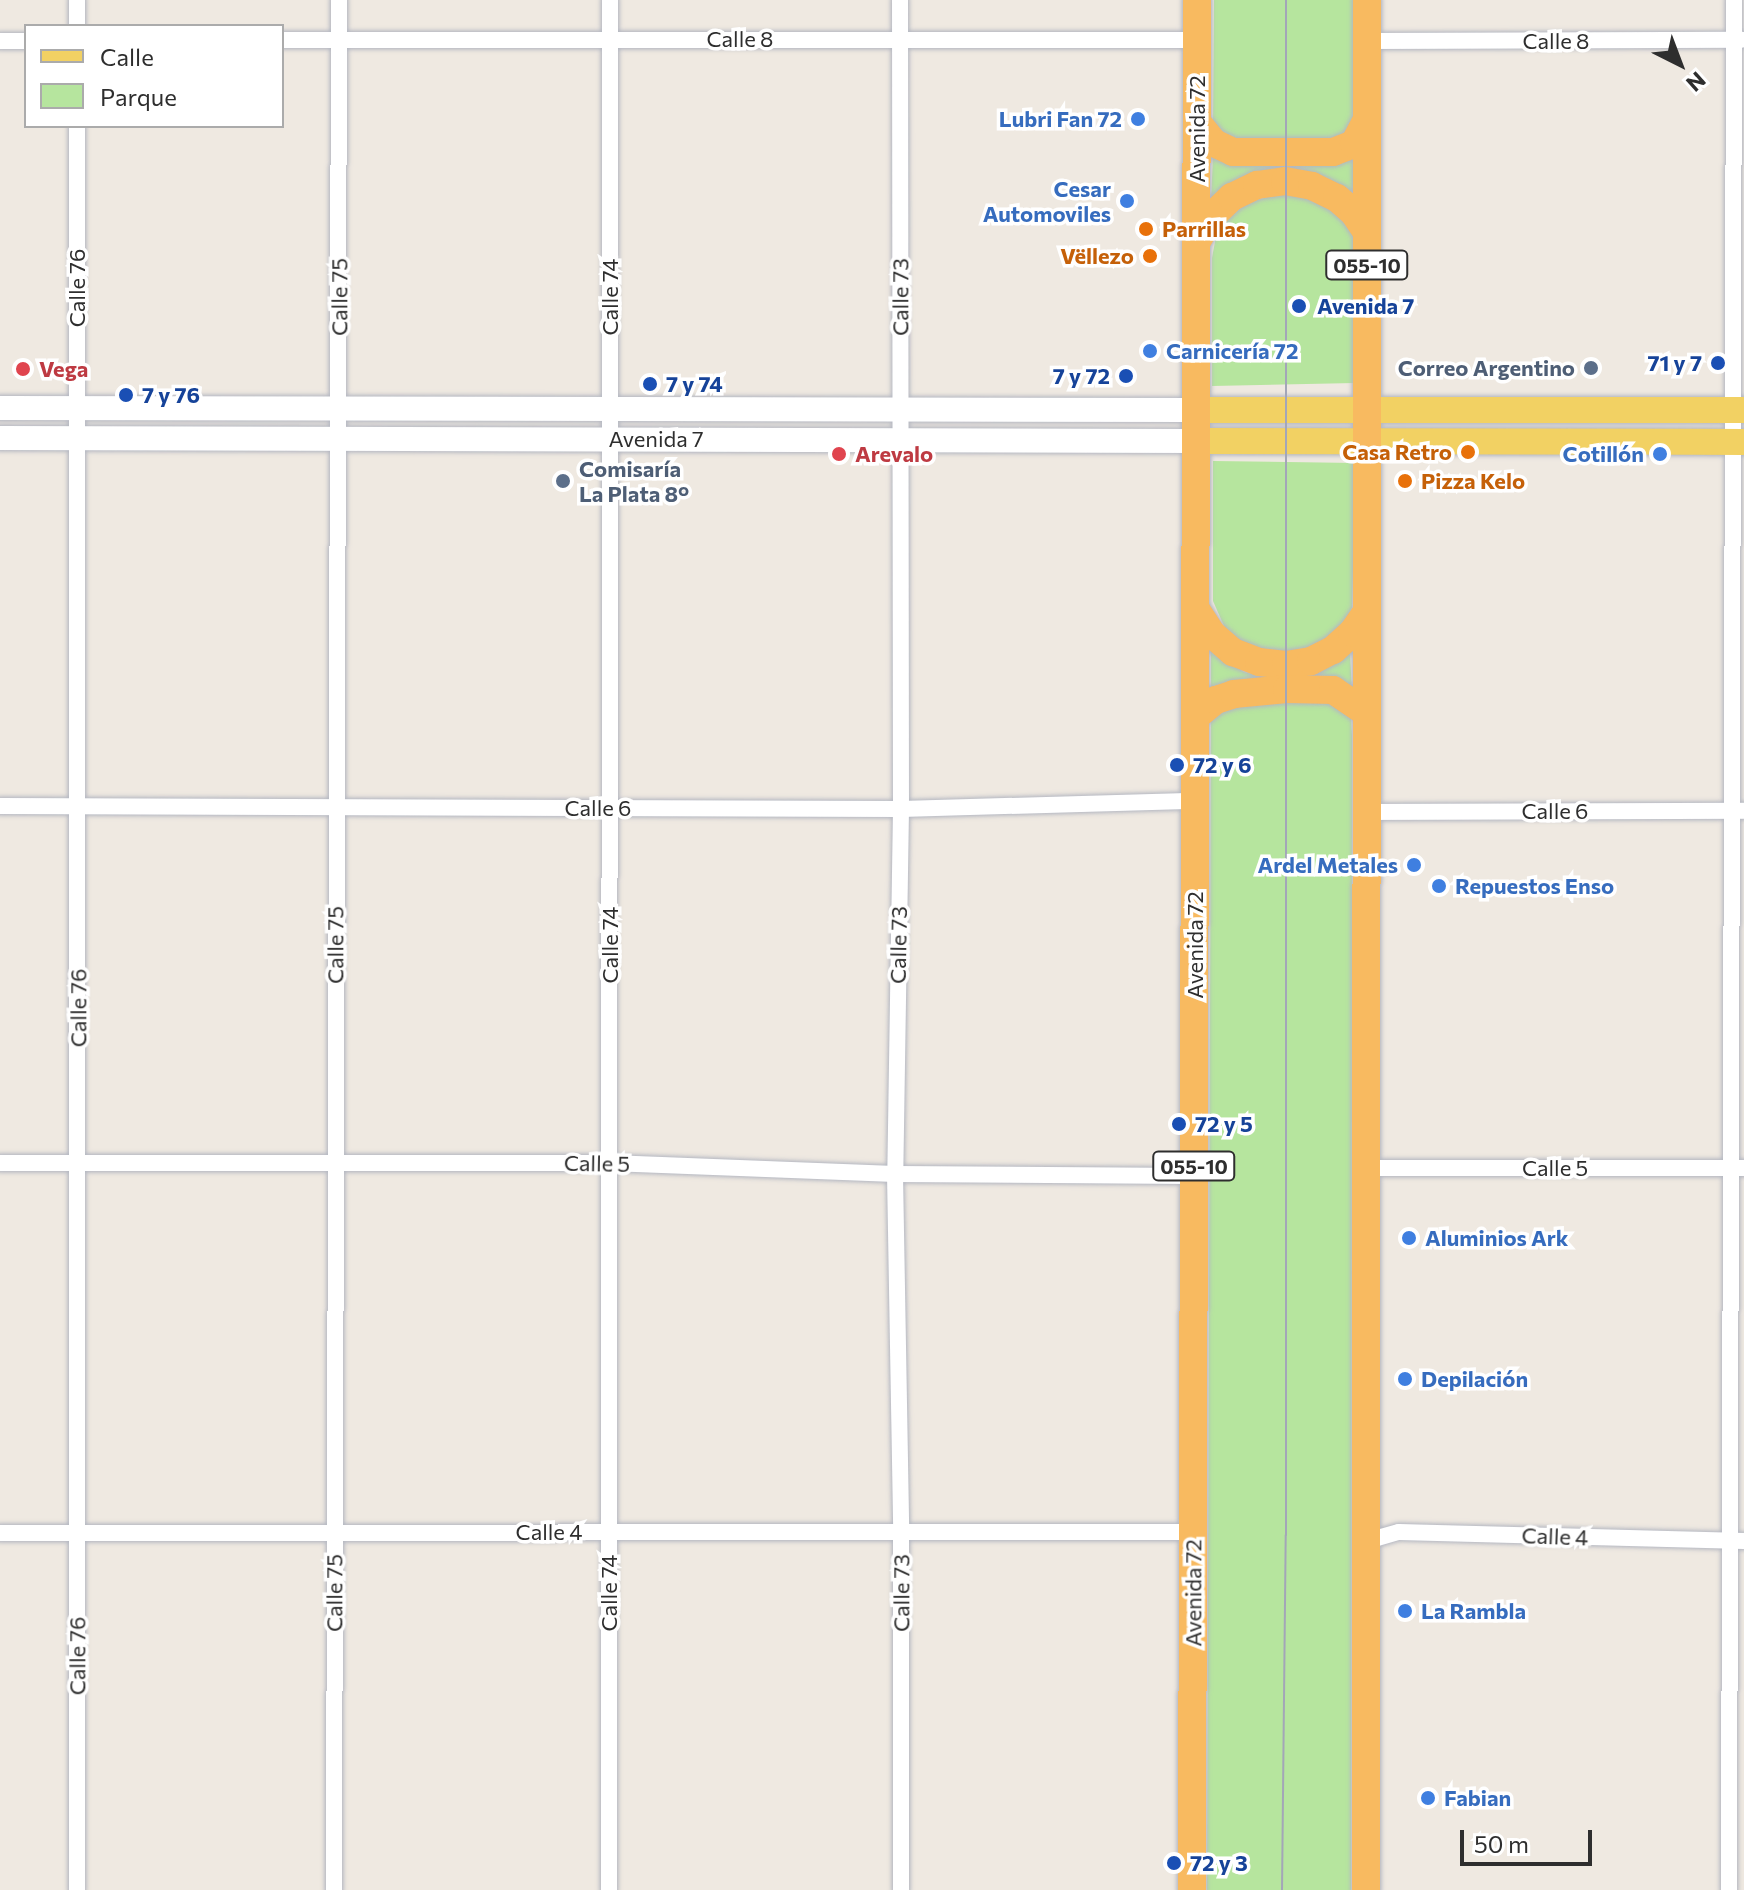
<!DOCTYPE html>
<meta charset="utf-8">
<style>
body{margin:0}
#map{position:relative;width:1744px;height:1890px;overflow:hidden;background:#efe9e1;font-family:Commissioner,sans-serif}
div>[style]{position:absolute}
.green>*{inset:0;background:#b6e59e}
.roads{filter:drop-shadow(0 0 2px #b4b7c1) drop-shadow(0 0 2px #b4b7c1)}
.minor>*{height:16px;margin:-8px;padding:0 8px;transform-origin:8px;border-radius:8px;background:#fff}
.secondary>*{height:24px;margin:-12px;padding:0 12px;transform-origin:12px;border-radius:12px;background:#fff}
.primary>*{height:26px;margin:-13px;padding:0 13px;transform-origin:13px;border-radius:13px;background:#f2d163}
.trunk>*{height:28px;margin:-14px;padding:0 14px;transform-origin:14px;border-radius:14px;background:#f8ba60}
.tram>*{height:2px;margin:-1px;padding:0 1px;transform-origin:1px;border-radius:1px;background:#a3a6b8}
.dots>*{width:22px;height:22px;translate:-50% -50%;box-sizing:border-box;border:4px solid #fff;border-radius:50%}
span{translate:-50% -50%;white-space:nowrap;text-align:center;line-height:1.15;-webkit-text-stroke:7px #fff;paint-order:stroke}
.shield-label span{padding:2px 6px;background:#fff;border:2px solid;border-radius:6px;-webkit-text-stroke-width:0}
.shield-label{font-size:20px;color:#2e2e2e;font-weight:700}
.street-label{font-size:22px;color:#2e2e2e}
.shop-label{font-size:22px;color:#366cbe;font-weight:700}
.right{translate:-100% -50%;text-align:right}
.left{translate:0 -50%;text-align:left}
.food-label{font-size:22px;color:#c56008;font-weight:700}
.transit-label{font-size:22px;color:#164399;font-weight:700}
.service-label{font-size:22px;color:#4e5e75;font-weight:700}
.health-label{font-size:22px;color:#be3a42;font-weight:700}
.legend{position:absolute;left:24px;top:24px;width:260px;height:104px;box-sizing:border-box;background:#fff;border:2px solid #ababab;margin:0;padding:10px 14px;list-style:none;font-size:24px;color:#2e2e2e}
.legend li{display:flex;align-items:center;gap:16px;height:40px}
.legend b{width:40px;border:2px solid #ababab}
.north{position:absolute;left:1640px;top:24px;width:80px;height:80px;-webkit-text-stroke:6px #fff;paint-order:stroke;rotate:138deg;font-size:22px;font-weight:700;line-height:32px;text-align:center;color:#2e2e2e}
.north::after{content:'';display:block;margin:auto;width:28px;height:36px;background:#2e2e2e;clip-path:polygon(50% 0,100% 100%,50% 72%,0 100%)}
.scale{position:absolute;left:1460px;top:1830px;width:132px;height:36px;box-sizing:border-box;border:4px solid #2e2e2e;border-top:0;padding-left:10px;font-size:24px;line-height:28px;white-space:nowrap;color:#2e2e2e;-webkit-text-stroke:6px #fff;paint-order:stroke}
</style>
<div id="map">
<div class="green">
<div style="clip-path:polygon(1214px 0,1358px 0,1358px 127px,1350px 138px,1231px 145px,1213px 126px)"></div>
<div style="clip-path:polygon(1213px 154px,1356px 154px,1357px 198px,1333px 181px,1211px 202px)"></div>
<div style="clip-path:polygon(1278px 194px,1306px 195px,1333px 205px,1347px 222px,1358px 247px,1355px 383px,1212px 386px,1212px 258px,1216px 236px,1229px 216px,1250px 202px)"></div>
<div style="clip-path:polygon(1213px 461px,1356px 463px,1352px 608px,1344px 625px,1318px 650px,1276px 657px,1237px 643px,1224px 626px,1213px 601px)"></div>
<div style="clip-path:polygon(1211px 650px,1244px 672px,1265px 677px,1297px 677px,1319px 673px,1350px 651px,1352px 694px,1211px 690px)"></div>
<div style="clip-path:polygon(1329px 698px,1351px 718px,1352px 735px,1351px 1890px,1207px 1890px,1211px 719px,1219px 706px)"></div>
</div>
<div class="roads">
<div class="minor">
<div style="left:77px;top:0;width:26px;rotate:90deg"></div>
<div style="left:900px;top:0;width:809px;rotate:89.93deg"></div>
<div style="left:901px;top:809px;width:365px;rotate:90.9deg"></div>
<div style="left:895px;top:1174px;width:358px;rotate:89deg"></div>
<div style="left:901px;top:1532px;width:358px;rotate:90deg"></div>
<div style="left:282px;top:40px;width:915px"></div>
<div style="left:0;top:41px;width:26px"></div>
<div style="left:1367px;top:41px;width:375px;rotate:-0.2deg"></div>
<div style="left:0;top:806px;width:901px;rotate:0.19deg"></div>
<div style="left:901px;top:809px;width:295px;rotate:-1.6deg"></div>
<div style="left:1367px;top:812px;width:377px;rotate:-0.2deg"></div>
<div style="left:0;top:1163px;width:610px"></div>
<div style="left:610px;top:1163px;width:285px;rotate:2.2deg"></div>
<div style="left:895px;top:1174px;width:298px;rotate:0.4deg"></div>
<div style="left:1367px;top:1168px;width:377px"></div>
<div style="left:0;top:1533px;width:1193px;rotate:-0.05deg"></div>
<div style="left:1367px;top:1541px;width:33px;rotate:-16deg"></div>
<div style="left:1399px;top:1532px;width:345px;rotate:1.5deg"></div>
<div style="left:77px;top:1890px;width:1764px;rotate:-90deg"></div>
<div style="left:334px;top:1890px;width:1890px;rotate:-89.85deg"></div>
<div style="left:609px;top:1890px;width:1890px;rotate:-89.97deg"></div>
<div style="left:1729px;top:1890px;width:1890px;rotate:-89.85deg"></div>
</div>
<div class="secondary">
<div style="left:0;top:408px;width:1196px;rotate:0.1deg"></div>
<div style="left:0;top:438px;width:1196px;rotate:0.14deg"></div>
</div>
<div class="primary">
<div style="left:1196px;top:410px;width:548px"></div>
<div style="left:1196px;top:441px;width:548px;rotate:0.1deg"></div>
</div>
<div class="trunk">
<div style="left:1197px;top:122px;width:27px;rotate:51deg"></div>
<div style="left:1214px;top:143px;width:21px;rotate:25deg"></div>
<div style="left:1233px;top:152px;width:100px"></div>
<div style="left:1333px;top:152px;width:22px;rotate:-21deg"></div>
<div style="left:1354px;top:144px;width:27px;rotate:-62deg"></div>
<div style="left:1197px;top:241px;width:28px;rotate:-60deg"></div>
<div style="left:1211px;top:217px;width:29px;rotate:-44deg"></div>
<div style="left:1232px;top:197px;width:28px;rotate:-26deg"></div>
<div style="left:1257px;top:185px;width:28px;rotate:-8deg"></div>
<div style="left:1285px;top:181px;width:27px;rotate:10deg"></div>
<div style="left:1312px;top:186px;width:28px;rotate:26deg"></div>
<div style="left:1337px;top:198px;width:23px;rotate:41deg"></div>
<div style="left:1354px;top:213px;width:23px;rotate:56deg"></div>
<div style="left:1197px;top:611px;width:27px;rotate:57deg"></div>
<div style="left:1212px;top:634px;width:28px;rotate:41deg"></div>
<div style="left:1233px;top:652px;width:28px;rotate:21deg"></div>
<div style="left:1259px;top:662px;width:27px;rotate:6deg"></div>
<div style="left:1286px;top:665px;width:25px;rotate:-9deg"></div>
<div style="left:1311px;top:661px;width:25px;rotate:-27deg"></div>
<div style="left:1333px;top:650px;width:25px;rotate:-42deg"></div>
<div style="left:1352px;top:633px;width:24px;rotate:-55deg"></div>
<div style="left:1196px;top:716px;width:26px;rotate:-39deg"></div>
<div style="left:1216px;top:700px;width:19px;rotate:-18deg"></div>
<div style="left:1234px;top:694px;width:53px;rotate:-5.4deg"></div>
<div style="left:1287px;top:689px;width:46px;rotate:1.2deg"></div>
<div style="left:1333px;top:690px;width:41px;rotate:34.1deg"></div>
<div style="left:1192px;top:1890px;width:1890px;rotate:-89.85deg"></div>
<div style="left:1366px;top:1890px;width:1890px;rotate:-89.97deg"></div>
</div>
</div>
<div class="tram">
<div style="left:1282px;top:1890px;width:355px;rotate:-89.4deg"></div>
<div style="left:1286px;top:1535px;width:1535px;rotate:-90deg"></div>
</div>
<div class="dots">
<div style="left:1138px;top:119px;background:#3f7fe0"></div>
<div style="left:1127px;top:201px;background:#3f7fe0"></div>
<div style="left:1146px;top:229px;background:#e8710a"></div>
<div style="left:1150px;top:256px;background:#e8710a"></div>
<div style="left:1299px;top:306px;background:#1a4fb4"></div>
<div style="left:1150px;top:351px;background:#3f7fe0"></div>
<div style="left:1718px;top:363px;background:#1a4fb4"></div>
<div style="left:1591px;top:368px;background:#5c6f8a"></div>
<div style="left:23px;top:369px;background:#e0444e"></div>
<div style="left:1126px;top:376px;background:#1a4fb4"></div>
<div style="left:650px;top:384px;background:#1a4fb4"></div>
<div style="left:126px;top:395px;background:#1a4fb4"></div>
<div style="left:1468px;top:452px;background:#e8710a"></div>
<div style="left:839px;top:454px;background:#e0444e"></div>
<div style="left:1660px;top:454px;background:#3f7fe0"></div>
<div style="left:563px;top:481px;background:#5c6f8a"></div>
<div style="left:1405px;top:481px;background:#e8710a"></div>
<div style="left:1177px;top:765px;background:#1a4fb4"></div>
<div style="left:1414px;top:865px;background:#3f7fe0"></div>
<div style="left:1439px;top:886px;background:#3f7fe0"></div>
<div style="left:1179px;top:1124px;background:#1a4fb4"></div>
<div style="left:1409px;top:1238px;background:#3f7fe0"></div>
<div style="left:1405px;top:1379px;background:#3f7fe0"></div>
<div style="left:1405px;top:1611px;background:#3f7fe0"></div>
<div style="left:1428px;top:1798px;background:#3f7fe0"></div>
<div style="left:1174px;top:1863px;background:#1a4fb4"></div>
</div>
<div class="shield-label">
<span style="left:1367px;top:265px">055-10</span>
<span style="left:1194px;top:1166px">055-10</span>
</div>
<div class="street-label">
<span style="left:740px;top:39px">Calle 8</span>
<span style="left:1556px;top:41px">Calle 8</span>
<span style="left:1197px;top:129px;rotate:-90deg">Avenida 72</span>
<span style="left:77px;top:288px;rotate:-90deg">Calle 76</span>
<span style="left:339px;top:297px;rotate:-90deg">Calle 75</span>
<span style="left:610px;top:297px;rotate:-90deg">Calle 74</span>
<span style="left:900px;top:297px;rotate:-90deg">Calle 73</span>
<span style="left:656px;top:439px">Avenida 7</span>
<span style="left:598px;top:808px">Calle 6</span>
<span style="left:1555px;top:811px">Calle 6</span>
<span style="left:335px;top:945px;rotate:-90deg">Calle 75</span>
<span style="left:610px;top:945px;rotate:-90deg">Calle 74</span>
<span style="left:898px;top:945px;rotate:-89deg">Calle 73</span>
<span style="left:1195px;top:945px;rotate:-90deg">Avenida 72</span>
<span style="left:78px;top:1008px;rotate:-90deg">Calle 76</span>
<span style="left:597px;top:1163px;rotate:1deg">Calle 5</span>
<span style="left:1555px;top:1168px">Calle 5</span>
<span style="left:549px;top:1532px">Calle 4</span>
<span style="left:1555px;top:1536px;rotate:2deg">Calle 4</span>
<span style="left:334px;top:1593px;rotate:-90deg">Calle 75</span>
<span style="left:609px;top:1593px;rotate:-90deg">Calle 74</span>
<span style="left:901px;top:1593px;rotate:-90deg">Calle 73</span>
<span style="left:1193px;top:1593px;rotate:-90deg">Avenida 72</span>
<span style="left:77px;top:1656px;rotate:-90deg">Calle 76</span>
</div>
<div class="shop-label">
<span class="right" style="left:1122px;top:119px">Lubri Fan 72</span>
<span class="right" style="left:1111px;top:201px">Cesar<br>Automoviles</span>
<span class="left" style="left:1166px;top:351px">Carnicería 72</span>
<span class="right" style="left:1644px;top:454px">Cotillón</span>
<span class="right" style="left:1398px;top:865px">Ardel Metales</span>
<span class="left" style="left:1455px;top:886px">Repuestos Enso</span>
<span class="left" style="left:1425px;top:1238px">Aluminios Ark</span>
<span class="left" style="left:1421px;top:1379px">Depilación</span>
<span class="left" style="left:1421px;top:1611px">La Rambla</span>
<span class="left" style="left:1444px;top:1798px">Fabian</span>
</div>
<div class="food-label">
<span class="left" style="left:1162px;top:229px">Parrillas</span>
<span class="right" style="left:1134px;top:256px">Vëllezo</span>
<span class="right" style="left:1452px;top:452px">Casa Retro</span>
<span class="left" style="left:1421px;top:481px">Pizza Kelo</span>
</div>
<div class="transit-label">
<span class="left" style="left:1317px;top:306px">Avenida 7</span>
<span class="right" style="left:1702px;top:363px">71 y 7</span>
<span class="right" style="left:1110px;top:376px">7 y 72</span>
<span class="left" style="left:666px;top:384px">7 y 74</span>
<span class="left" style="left:142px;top:395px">7 y 76</span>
<span class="left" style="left:1193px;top:765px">72 y 6</span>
<span class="left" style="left:1195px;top:1124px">72 y 5</span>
<span class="left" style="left:1190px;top:1863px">72 y 3</span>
</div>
<div class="service-label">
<span class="right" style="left:1575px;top:368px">Correo Argentino</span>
<span class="left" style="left:579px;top:481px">Comisaría<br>La Plata 8°</span>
</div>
<div class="health-label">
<span class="left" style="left:39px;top:369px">Vega</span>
<span class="left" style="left:855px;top:454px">Arevalo</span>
</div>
<ul class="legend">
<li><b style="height:10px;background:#f2d163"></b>Calle</li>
<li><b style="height:22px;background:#b6e59e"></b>Parque</li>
</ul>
<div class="north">N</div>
<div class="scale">50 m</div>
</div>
